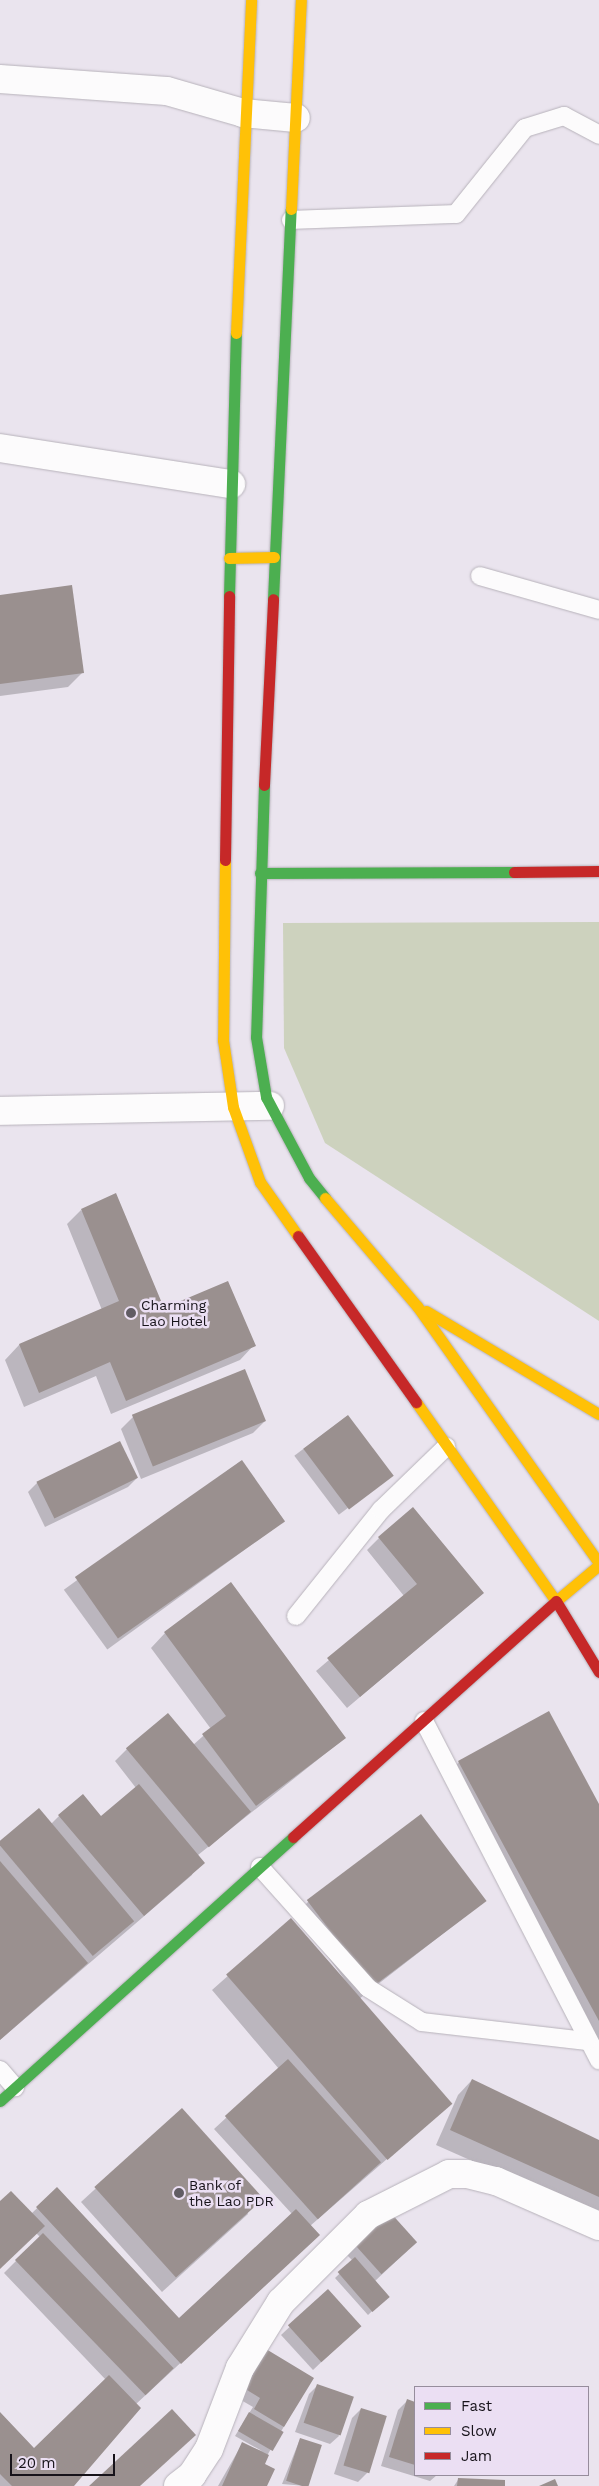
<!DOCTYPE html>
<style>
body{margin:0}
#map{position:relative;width:599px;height:2486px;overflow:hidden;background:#eae4ee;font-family:"Work Sans",sans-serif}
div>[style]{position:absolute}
.green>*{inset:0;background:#cdd2be}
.shadow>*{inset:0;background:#0003;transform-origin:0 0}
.building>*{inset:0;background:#9a908f;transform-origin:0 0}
.roads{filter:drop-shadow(0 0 1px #b7b2ba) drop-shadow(0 0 1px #b7b2ba)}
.lane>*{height:18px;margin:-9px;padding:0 9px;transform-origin:9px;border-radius:9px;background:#fcfbfc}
.street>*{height:28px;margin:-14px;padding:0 14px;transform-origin:14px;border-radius:14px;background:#fcfbfc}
.fast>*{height:11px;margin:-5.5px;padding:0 5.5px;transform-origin:5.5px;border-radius:5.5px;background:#4caf50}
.slow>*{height:11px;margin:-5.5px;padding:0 5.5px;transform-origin:5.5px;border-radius:5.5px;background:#ffc107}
.jam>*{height:11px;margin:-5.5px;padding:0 5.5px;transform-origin:5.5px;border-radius:5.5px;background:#c62828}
.dots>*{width:14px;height:14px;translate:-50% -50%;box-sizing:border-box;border:2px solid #ebdff3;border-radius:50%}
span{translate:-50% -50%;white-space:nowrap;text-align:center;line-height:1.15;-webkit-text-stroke:5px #ebdff3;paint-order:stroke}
.poi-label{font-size:14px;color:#17131a}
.left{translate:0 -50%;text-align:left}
.legend{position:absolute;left:414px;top:2386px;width:175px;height:90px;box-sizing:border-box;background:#ebdff3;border:1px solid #968d9c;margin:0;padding:6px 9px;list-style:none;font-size:15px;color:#17131a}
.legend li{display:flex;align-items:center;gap:10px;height:25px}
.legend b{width:25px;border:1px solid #968d9c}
.scale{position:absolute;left:10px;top:2454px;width:105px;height:22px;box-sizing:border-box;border:2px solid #17131a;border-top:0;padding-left:6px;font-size:15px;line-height:18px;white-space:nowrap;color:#17131a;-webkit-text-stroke:4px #ebdff3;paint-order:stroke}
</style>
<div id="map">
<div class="green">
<div style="clip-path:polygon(599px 922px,599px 1321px,325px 1143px,284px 1048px,283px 923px)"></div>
</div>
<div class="shadow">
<div style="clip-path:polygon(0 596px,83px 672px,68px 687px,0 696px)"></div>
<div style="clip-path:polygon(81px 1210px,163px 1310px,254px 1345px,240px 1360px,111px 1414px,96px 1376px,24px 1407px,5px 1360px,19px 1345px,102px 1310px,67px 1224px)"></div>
<div style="left:347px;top:1416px;width:74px;height:66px;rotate:53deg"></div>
<div style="clip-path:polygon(133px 1417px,265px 1421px,253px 1433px,141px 1479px,121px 1429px)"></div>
<div style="left:241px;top:1461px;width:74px;height:219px;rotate:54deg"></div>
<div style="clip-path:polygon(137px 1478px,128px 1487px,45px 1527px,28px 1492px,37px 1483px)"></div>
<div style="clip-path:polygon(379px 1538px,483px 1593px,347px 1708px,316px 1671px,404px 1596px,367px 1550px)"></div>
<div style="clip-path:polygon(165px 1633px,345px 1738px,198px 1855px,192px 1875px,0 2040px,0 1843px,39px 1810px,51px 1824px,59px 1816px,101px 1818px,136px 1788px,115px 1761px,127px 1749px,193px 1745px,211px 1729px,151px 1648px)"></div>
<div style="clip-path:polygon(459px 1762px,599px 1807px,599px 2062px,445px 1777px)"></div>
<div style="clip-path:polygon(485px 1901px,359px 1999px,449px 2105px,310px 2226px,306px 2247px,136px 2404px,73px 2486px,0 2486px,0 2414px,34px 2449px,106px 2380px,4px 2273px,40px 2237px,36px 2233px,0 2268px,0 2203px,31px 2214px,57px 2189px,179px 2320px,292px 2214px,214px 2129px,279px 2069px,212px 1990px,291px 1920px,345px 1980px,296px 1914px,308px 1902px)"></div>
<div style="clip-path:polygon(472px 2080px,599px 2141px,599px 2217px,436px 2145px,458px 2095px)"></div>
<div style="clip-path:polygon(181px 2110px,248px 2214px,162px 2292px,81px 2202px)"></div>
<div style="clip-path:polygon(355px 2245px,407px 2251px,375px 2281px,388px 2296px,368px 2315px,335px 2278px,353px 2261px,346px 2254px)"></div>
<div style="clip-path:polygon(328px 2291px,351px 2334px,313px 2370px,281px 2335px)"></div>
<div style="clip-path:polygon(258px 2359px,312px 2378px,268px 2454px,263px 2465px,266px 2486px,218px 2486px,242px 2444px,262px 2451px,235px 2436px,253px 2407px,234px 2396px)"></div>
<div style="clip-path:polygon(318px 2385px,339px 2436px,330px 2444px,295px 2432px,309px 2394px)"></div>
<div style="clip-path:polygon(407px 2401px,415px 2403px,415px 2475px,437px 2475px,430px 2481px,381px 2466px,398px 2410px)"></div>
<div style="clip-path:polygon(361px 2409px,385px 2417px,367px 2473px,358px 2482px,334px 2474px,352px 2418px)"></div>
<div style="clip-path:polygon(300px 2439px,320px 2446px,306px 2486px,282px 2484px)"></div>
<div style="clip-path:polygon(458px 2480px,504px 2486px,454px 2486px)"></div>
</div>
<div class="building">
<div style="clip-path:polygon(72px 585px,84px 673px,0 684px,0 595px)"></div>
<div style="clip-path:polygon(116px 1193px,164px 1308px,228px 1281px,256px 1346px,126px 1401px,110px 1362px,39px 1393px,19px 1344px,119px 1301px,81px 1209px)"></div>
<div style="left:245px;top:1369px;width:56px;height:122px;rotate:68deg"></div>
<div style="left:348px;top:1415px;width:76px;height:56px;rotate:53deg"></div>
<div style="left:120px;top:1441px;width:41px;height:93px;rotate:64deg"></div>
<div style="left:242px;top:1460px;width:75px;height:204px;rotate:55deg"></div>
<div style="clip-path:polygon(413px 1507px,484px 1593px,360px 1697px,327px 1658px,417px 1584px,378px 1537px)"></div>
<div style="clip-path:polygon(231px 1582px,346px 1738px,256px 1806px,202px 1734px,226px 1716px,164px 1632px)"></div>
<div style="clip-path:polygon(549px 1711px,599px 1804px,599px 2021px,458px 1761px)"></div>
<div style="left:168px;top:1713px;width:129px;height:55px;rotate:50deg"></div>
<div style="clip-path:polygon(139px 1784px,205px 1863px,144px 1916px,58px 1815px,83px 1794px,101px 1816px)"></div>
<div style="left:39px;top:1808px;width:148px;height:54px;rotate:50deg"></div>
<div style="left:421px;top:1814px;width:109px;height:143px;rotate:53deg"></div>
<div style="clip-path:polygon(0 1861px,88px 1963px,0 2040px)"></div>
<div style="left:291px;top:1918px;width:246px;height:86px;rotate:49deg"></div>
<div style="left:288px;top:2059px;width:139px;height:85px;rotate:48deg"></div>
<div style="clip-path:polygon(472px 2079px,599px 2140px,599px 2197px,450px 2130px)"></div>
<div style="left:182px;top:2108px;width:122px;height:118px;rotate:48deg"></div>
<div style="clip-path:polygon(57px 2187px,179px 2318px,296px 2209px,320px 2235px,181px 2364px,36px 2207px)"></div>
<div style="clip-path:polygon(11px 2191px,45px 2226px,0 2269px,0 2201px)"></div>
<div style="left:389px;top:2211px;width:42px;height:48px;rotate:48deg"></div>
<div style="left:43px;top:2233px;width:188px;height:39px;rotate:46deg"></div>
<div style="left:355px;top:2257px;width:53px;height:23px;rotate:49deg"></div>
<div style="left:328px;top:2289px;width:50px;height:54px;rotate:48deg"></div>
<div style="clip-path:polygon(266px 2349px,314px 2378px,284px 2427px,254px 2409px,260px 2398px,242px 2387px)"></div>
<div style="clip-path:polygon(109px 2375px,141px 2408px,74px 2486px,12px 2486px,0 2474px,0 2412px,34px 2448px)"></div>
<div style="left:317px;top:2384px;width:39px;height:41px;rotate:19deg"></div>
<div style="clip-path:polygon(407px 2399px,415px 2402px,415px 2465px,389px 2457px)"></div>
<div style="left:361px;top:2408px;width:27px;height:60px;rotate:17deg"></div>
<div style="clip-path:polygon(172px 2409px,196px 2435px,140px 2486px,89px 2486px)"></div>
<div style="left:249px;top:2412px;width:40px;height:22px;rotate:30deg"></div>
<div style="left:300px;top:2438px;width:23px;height:45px;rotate:18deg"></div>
<div style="clip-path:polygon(242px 2442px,269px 2455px,265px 2464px,275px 2469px,267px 2486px,222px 2486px)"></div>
<div style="clip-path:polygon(458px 2478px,505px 2480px,505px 2486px,457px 2486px)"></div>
<div style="clip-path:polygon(555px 2479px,558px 2486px,539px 2486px)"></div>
</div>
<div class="roads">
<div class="lane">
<div style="left:291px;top:220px;width:165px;rotate:-2.1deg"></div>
<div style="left:456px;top:214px;width:110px;rotate:-51.3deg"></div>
<div style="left:525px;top:128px;width:41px;rotate:-17.1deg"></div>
<div style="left:564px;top:116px;width:40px;rotate:28deg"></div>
<div style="left:480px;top:576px;width:124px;rotate:15.9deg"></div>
<div style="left:296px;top:1616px;width:136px;rotate:-51.3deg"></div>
<div style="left:381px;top:1510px;width:91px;rotate:-44.1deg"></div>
<div style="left:424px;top:1721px;width:382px;rotate:62.7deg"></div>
<div style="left:260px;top:1867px;width:162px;rotate:48.2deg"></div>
<div style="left:368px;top:1988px;width:64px;rotate:32.2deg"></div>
<div style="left:422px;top:2022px;width:166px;rotate:6.6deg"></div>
<div style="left:0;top:2070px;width:23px;rotate:49deg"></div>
</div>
<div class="street">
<div style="left:0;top:79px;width:167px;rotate:4.1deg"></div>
<div style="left:167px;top:91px;width:79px;rotate:16.1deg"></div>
<div style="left:243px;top:113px;width:53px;rotate:5.4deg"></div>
<div style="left:0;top:448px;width:234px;rotate:8.9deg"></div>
<div style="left:0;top:1111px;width:270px;rotate:-1.1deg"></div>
<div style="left:178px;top:2486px;width:18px;rotate:-38deg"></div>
<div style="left:192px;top:2475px;width:31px;rotate:-57deg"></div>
<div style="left:209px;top:2449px;width:87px;rotate:-69.1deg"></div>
<div style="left:240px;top:2368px;width:78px;rotate:-58.2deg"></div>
<div style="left:281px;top:2302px;width:123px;rotate:-45deg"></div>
<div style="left:368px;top:2215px;width:91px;rotate:-26.8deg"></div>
<div style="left:449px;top:2174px;width:18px"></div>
<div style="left:467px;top:2174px;width:30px;rotate:14deg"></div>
<div style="left:496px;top:2181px;width:112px;rotate:23.6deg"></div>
</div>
<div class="fast">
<div style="left:229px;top:596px;width:263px;rotate:-88.5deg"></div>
<div style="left:273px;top:599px;width:390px;rotate:-87.4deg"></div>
<div style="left:264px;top:785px;width:252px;rotate:91.8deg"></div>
<div style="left:256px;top:1037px;width:61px;rotate:80.5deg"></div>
<div style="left:266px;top:1097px;width:92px;rotate:62deg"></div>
<div style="left:309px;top:1178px;width:26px;rotate:51deg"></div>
<div style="left:260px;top:873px;width:254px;rotate:-0.2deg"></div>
<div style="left:0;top:2101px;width:394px;rotate:-42deg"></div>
</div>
<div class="slow">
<div style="left:291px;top:209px;width:209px;rotate:-87.3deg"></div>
<div style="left:236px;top:333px;width:333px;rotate:-87.4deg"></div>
<div style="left:229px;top:558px;width:45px;rotate:-1.3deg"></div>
<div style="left:225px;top:860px;width:180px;rotate:90.6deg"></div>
<div style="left:223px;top:1040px;width:68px;rotate:81.5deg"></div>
<div style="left:233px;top:1107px;width:80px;rotate:70.2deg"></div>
<div style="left:260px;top:1182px;width:66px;rotate:54.9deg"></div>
<div style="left:325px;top:1198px;width:142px;rotate:49.6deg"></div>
<div style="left:417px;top:1306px;width:315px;rotate:54.7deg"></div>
<div style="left:426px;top:1311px;width:201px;rotate:30.8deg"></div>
<div style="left:416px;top:1402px;width:243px;rotate:54.9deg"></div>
<div style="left:556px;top:1601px;width:56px;rotate:-39.9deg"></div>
</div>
<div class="jam">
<div style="left:264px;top:785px;width:186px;rotate:-87.2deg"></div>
<div style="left:225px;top:860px;width:264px;rotate:-89.1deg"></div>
<div style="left:514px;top:872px;width:85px;rotate:-0.7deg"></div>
<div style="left:298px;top:1236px;width:204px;rotate:54.6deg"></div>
<div style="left:556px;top:1601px;width:83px;rotate:58.8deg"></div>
<div style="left:293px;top:1837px;width:353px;rotate:-41.9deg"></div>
</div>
</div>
<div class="dots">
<div style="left:131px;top:1313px;background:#615c64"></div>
<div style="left:179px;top:2193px;background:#615c64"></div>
</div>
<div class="poi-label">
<span class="left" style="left:141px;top:1313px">Charming<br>Lao Hotel</span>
<span class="left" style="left:189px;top:2193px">Bank of<br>the Lao PDR</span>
</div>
<ul class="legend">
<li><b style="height:6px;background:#4caf50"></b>Fast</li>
<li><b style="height:6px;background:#ffc107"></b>Slow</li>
<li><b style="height:6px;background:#c62828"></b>Jam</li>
</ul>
<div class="scale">20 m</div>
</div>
